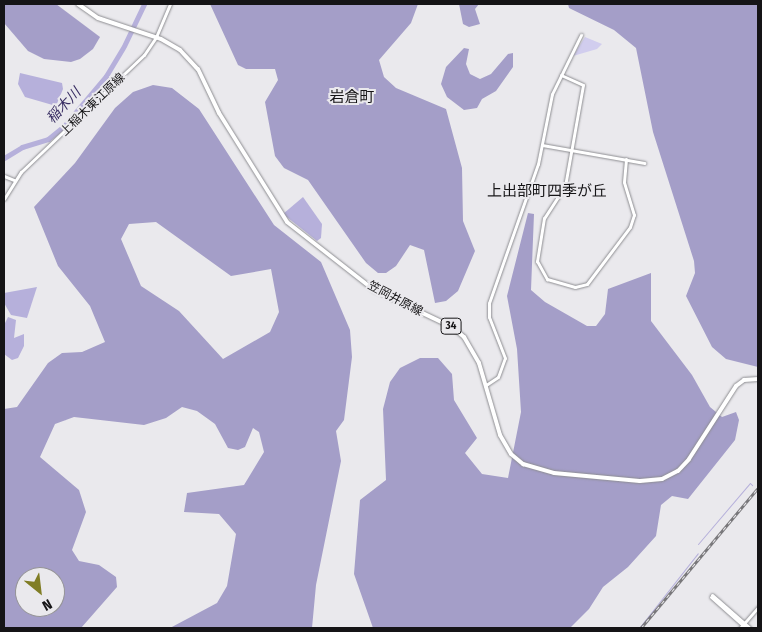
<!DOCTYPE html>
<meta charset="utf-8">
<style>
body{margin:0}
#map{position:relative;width:762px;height:632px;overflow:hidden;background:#eae9ed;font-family:"Fira Sans Condensed","Noto Sans JP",sans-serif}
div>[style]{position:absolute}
.green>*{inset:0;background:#d1cdee}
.forest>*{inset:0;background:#a49ec8}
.water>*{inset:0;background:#b6b0db}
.stream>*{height:1px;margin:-0.5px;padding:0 0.5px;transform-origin:0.5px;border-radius:0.5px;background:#b6b0db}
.river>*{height:5px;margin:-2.5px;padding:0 2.5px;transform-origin:2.5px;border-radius:2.5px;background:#b6b0db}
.roads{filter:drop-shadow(0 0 1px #8e8e92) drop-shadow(0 0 1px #8e8e92)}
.tertiary>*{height:3px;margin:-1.5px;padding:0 1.5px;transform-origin:1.5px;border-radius:1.5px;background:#fff}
.secondary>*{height:3px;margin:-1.5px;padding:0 1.5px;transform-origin:1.5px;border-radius:1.5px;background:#fff}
.primary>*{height:4px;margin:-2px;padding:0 2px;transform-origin:2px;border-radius:2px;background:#fff}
.rail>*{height:3px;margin-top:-1.5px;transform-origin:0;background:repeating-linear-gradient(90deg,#eae9ed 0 4px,#79787b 0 8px);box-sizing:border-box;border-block:1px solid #79787b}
span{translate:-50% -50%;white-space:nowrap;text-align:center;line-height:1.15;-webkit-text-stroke:4px #eae9ed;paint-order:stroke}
.shield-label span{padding:1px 4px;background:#eae9ed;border:1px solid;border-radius:4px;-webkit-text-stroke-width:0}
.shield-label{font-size:11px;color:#151416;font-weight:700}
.street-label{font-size:12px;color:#151416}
.water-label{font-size:14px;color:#392e63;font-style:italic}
.quarter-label{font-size:15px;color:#151416}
.frame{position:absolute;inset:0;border:5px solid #151416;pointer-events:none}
.north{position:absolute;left:15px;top:567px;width:50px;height:50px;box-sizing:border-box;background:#eae9ed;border:1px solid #959497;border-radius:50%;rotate:151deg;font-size:14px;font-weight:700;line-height:20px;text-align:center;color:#151416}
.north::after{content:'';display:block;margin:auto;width:18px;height:22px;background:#807d25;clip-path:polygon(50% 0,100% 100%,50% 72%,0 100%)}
</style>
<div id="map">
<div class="green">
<div style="clip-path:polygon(585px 37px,602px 44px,597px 49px,573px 56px)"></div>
</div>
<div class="forest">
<div style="clip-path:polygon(4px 4px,56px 4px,100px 37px,93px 49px,80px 59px,71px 62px,44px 59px,28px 51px,4px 23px)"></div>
<div style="clip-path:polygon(210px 4px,418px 4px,411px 23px,379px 60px,384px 77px,396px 88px,446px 109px,462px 168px,463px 221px,475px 251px,458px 291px,446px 301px,435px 303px,424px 250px,410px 245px,396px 266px,386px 273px,378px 273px,366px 263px,308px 180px,284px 168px,275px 156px,265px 102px,278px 80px,275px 69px,246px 69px,238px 65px)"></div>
<div style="clip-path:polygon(459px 4px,479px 4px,475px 9px,480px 24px,469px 27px,463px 24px)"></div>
<div style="clip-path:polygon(568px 4px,758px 4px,758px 367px,726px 359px,712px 347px,686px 296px,695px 273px,694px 261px,653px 132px,636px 48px,614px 30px,569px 8px)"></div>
<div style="clip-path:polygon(464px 48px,469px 49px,466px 64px,470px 74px,480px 79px,491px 74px,508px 54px,513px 53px,513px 67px,496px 91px,482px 99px,477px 108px,464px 110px,447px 97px,441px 84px,446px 67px)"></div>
<div style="clip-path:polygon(evenodd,153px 85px,172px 88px,199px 109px,274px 225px,321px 262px,350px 330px,352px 357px,344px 420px,336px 431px,341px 461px,316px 585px,312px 628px,170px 628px,217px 603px,227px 586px,236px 534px,219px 514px,184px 512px,187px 493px,244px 485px,264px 452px,259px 432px,253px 428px,245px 447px,238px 450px,228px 448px,215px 424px,197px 411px,182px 407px,166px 418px,144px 425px,74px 417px,55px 424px,40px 457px,79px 490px,86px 512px,72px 550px,79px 561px,99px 565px,116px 577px,117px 587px,81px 628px,4px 628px,4px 409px,17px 407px,48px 363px,62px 353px,82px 352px,105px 342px,90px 306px,58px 266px,34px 207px,75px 163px,115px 108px,133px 92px,153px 85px,156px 222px,231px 276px,271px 269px,279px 312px,270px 332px,223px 359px,179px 311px,141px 286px,121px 239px,129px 224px,156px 222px,153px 85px,25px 577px,55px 577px,55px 607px,25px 607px,25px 577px)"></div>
<div style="clip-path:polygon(528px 213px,534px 214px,531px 290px,545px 302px,587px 326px,596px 326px,605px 314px,608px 289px,651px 273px,651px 321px,692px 375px,710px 407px,722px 417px,736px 412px,739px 420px,735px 440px,688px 499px,672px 496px,661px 505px,656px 536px,628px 567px,603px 587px,589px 609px,570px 628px,373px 628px,354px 574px,360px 500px,386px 480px,383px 409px,390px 382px,400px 368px,420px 358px,438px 358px,452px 374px,454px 400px,477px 438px,465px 453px,482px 474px,508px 478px,521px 412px,517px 349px,507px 296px)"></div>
</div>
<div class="water">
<div style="clip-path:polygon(20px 73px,62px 83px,63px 89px,56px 106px,25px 97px,18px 84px)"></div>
<div style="clip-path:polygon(303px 197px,322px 224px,321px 238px,317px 241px,283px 214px)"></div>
<div style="clip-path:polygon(37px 287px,27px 318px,11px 315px,4px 303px,4px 293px)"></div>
<div style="clip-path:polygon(8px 317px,16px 320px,14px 338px,24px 334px,24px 346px,18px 358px,12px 360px,4px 354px,4px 325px)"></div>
</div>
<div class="stream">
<div style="left:698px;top:544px;width:80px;rotate:-49.6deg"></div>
<div style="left:750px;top:483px;width:3px;rotate:45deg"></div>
<div style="left:639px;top:628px;width:95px;rotate:-51.8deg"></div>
</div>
<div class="river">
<div style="left:124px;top:46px;width:47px;rotate:-64.5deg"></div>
<div style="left:4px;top:158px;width:21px;rotate:-31deg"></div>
<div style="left:22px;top:147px;width:27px;rotate:-17deg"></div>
<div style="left:48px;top:139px;width:19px;rotate:-39deg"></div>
<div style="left:63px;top:127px;width:67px;rotate:-49.9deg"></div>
<div style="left:106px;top:76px;width:33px;rotate:-59deg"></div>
</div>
<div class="roads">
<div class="tertiary">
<div style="left:561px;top:75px;width:24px;rotate:24deg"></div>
<div style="left:583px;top:85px;width:103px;rotate:100.1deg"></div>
<div style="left:565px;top:186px;width:38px;rotate:123deg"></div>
<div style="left:544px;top:218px;width:44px;rotate:99.2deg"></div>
<div style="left:537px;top:261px;width:21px;rotate:61deg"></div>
<div style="left:547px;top:279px;width:29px;rotate:16deg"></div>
<div style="left:575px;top:287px;width:12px;rotate:-14deg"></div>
<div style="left:587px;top:284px;width:71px;rotate:-53deg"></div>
<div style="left:630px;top:227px;width:13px;rotate:-72deg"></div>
<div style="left:634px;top:215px;width:34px;rotate:-107deg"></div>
<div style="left:624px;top:182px;width:23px;rotate:-85deg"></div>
<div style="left:542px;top:145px;width:104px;rotate:10deg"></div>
<div style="left:4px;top:176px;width:11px;rotate:22deg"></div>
<div style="left:486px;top:385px;width:14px;rotate:-34deg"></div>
<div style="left:498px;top:377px;width:20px;rotate:-70deg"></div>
<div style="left:505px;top:358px;width:44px;rotate:-111.3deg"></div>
<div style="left:489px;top:317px;width:14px;rotate:-90deg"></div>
<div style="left:489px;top:303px;width:147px;rotate:-70.6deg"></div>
<div style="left:538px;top:164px;width:71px;rotate:-78.7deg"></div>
<div style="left:552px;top:94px;width:66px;rotate:-63.8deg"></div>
<div style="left:712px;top:595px;width:50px;rotate:41deg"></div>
<div style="left:711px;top:597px;width:47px;rotate:41.5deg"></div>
<div style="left:740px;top:628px;width:28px;rotate:-49deg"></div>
</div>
<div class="secondary">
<div style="left:4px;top:199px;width:32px;rotate:-58deg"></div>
<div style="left:21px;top:172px;width:170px;rotate:-43.6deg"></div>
<div style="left:144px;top:55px;width:22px;rotate:-56deg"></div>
<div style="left:156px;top:37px;width:36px;rotate:-67deg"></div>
</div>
<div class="primary">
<div style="left:78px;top:4px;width:24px;rotate:35deg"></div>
<div style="left:98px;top:18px;width:66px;rotate:18.4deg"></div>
<div style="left:161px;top:39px;width:22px;rotate:30deg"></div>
<div style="left:180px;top:50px;width:26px;rotate:47deg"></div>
<div style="left:198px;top:69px;width:49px;rotate:64.5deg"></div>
<div style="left:219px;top:113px;width:128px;rotate:58deg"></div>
<div style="left:287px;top:222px;width:110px;rotate:38deg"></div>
<div style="left:374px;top:290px;width:86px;rotate:25.4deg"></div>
<div style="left:452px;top:327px;width:16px;rotate:40deg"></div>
<div style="left:464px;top:337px;width:30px;rotate:60deg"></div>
<div style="left:479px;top:363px;width:75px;rotate:73.7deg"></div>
<div style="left:500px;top:435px;width:22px;rotate:60deg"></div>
<div style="left:511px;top:454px;width:16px;rotate:40deg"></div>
<div style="left:523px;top:464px;width:32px;rotate:16deg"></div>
<div style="left:554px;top:473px;width:86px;rotate:5.3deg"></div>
<div style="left:640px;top:481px;width:22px;rotate:-5deg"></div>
<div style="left:662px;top:479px;width:18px;rotate:-27deg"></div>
<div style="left:678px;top:471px;width:16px;rotate:-47deg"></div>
<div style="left:689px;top:459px;width:87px;rotate:-57.2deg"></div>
<div style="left:736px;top:386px;width:10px;rotate:-37deg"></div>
<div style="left:744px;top:380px;width:14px;rotate:-4deg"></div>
</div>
</div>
<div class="rail">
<div style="left:641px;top:628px;width:182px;rotate:-50.1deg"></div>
</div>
<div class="shield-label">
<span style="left:451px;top:326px">34</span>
</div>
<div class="street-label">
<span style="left:93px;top:105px;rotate:-44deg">上稲木東江原線</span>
<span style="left:395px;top:299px;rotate:28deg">笠岡井原線</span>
</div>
<div class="water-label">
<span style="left:64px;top:106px;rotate:-47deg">稲木川</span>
</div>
<div class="quarter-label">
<span style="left:352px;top:98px">岩倉町</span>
<span style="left:547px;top:192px">上出部町四季が丘</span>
</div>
<div class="frame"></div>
<div class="north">N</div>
</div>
